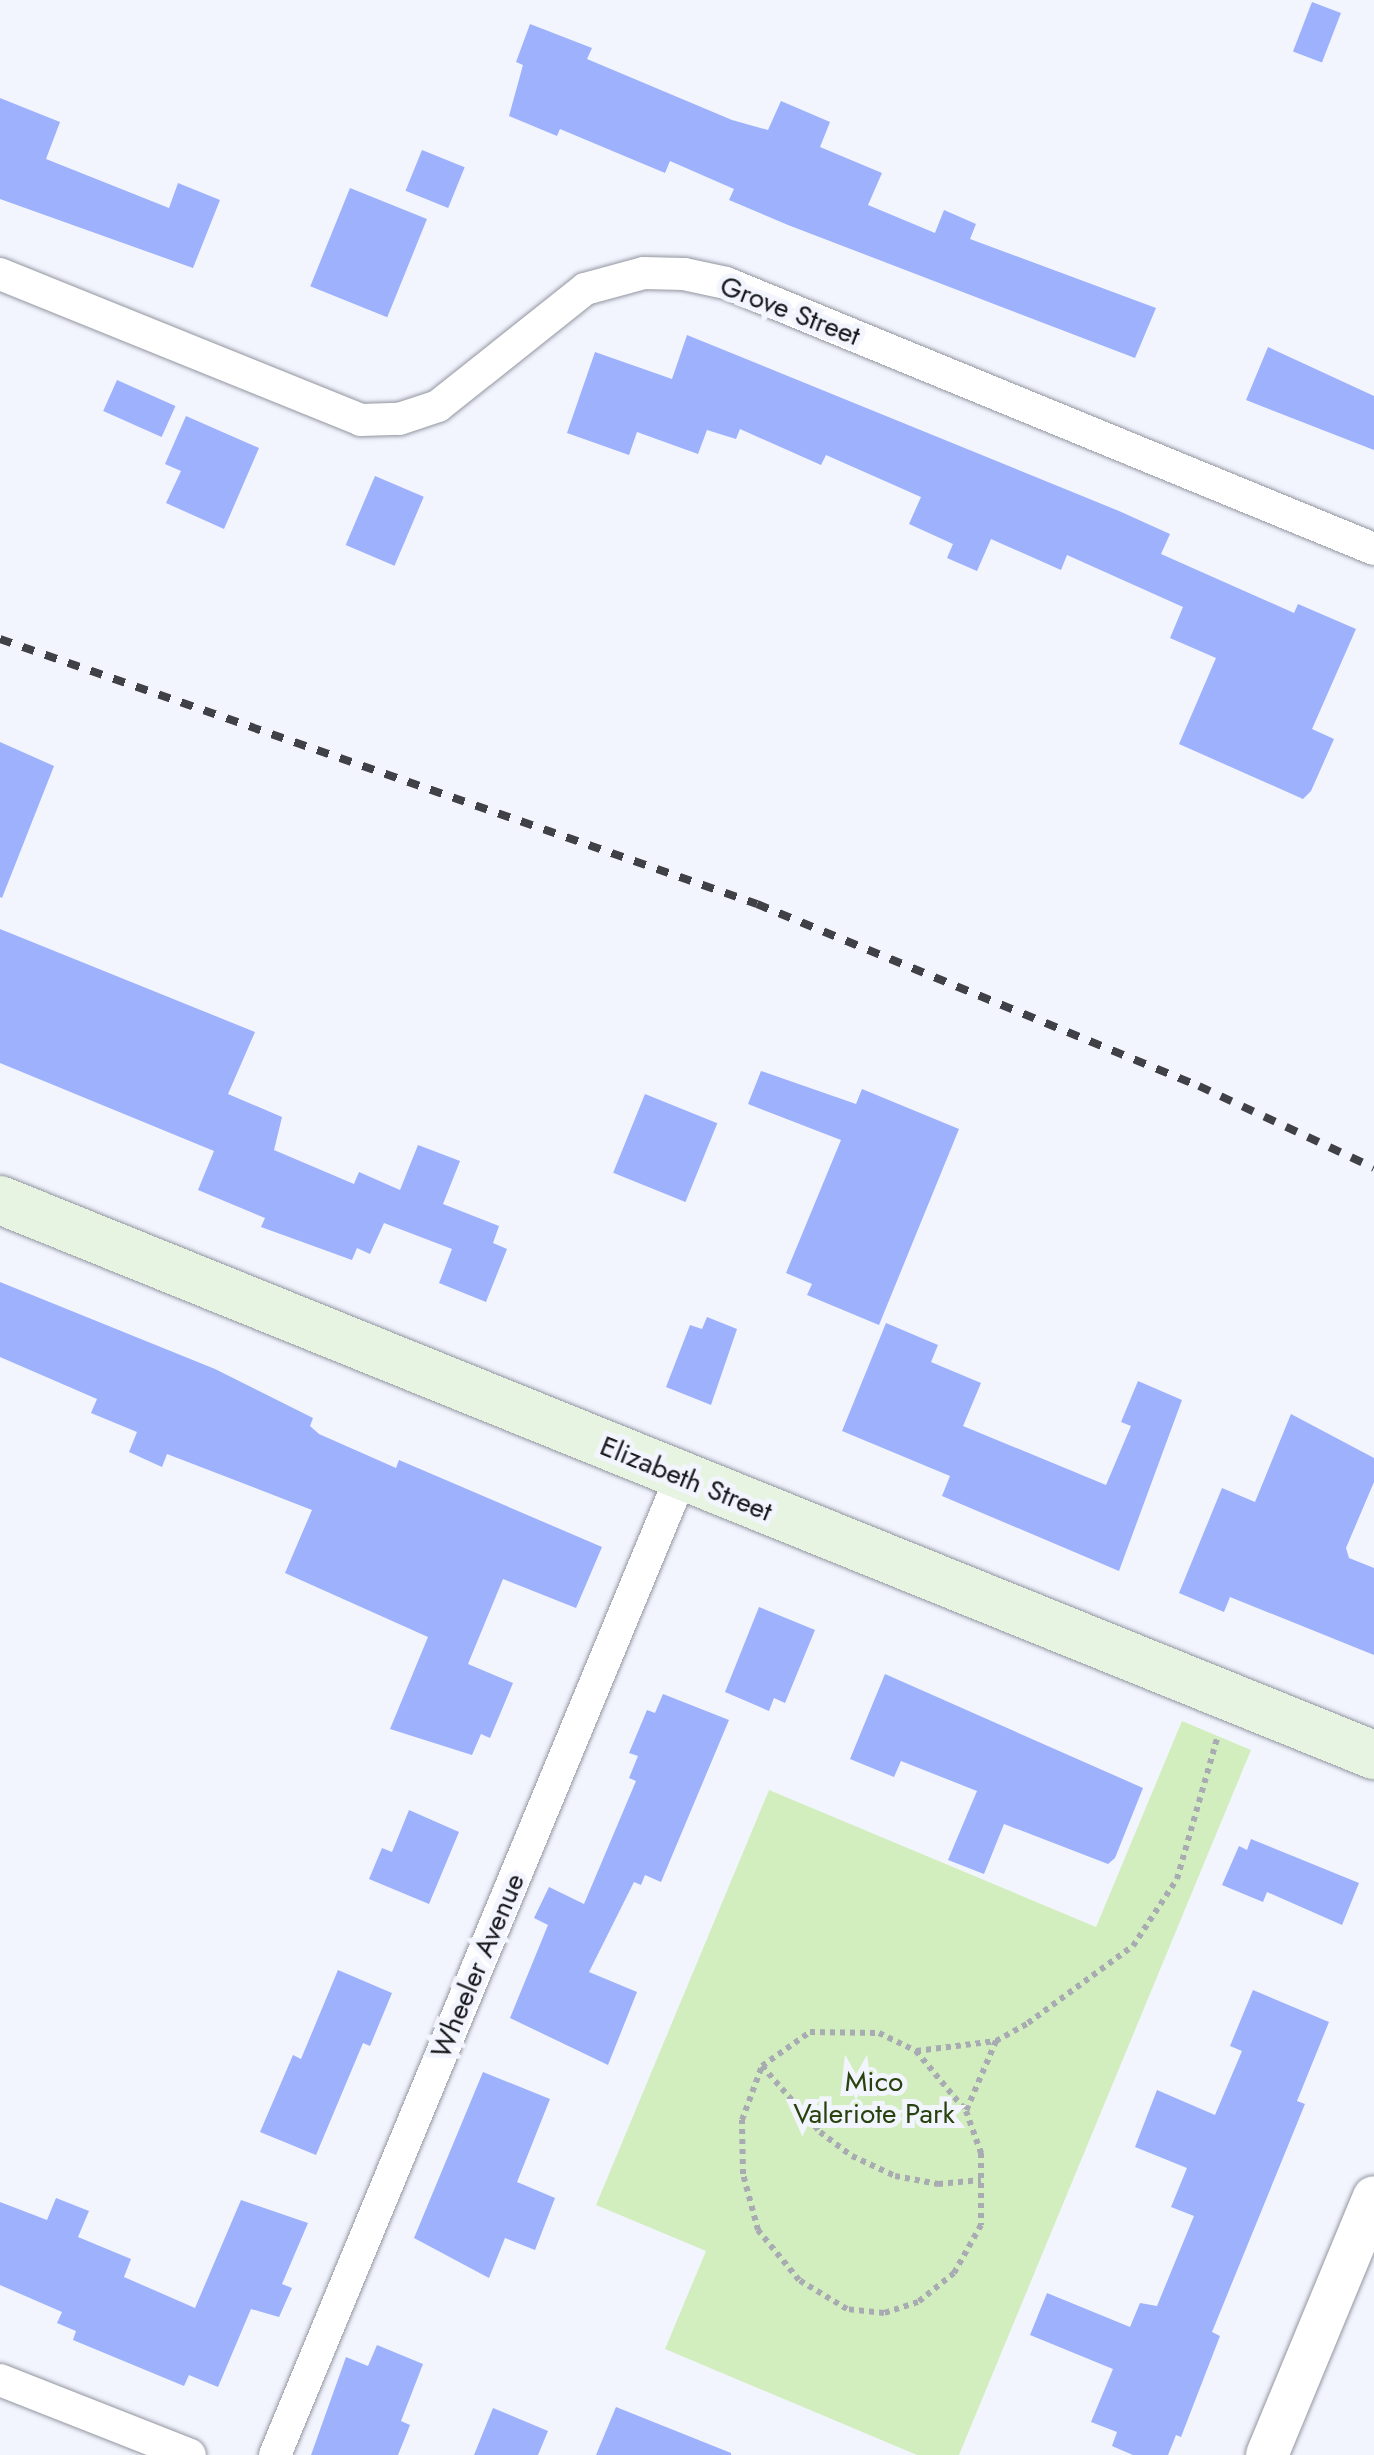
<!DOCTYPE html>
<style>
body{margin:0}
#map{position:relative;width:1374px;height:2455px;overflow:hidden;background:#f2f5fe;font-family:Jost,sans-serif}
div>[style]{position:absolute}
.green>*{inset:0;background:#d3eebe}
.building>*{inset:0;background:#9eb1fc;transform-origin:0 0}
.path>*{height:6px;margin-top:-3px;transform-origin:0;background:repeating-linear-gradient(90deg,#a9abb3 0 5px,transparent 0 10px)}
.roads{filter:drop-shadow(0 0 2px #9396a0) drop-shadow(0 0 2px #9396a0)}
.minor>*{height:32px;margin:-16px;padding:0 16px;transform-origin:16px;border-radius:16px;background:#fff}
.tertiary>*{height:42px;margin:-21px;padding:0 21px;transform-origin:21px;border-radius:21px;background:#fff}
.secondary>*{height:48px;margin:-24px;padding:0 24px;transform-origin:24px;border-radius:24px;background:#e7f4e2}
.rail>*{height:8px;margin-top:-4px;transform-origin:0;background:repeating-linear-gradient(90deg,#404146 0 12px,transparent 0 24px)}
span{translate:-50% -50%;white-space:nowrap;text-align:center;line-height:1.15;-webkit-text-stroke:10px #f2f5fe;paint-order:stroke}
.street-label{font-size:28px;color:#191a1e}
.park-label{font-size:28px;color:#29420d}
</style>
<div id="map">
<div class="green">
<div style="clip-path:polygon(1182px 1721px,1251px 1750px,959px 2455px,917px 2455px,665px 2349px,706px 2251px,596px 2205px,769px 1790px,1096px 1927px)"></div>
</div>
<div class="building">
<div style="left:1312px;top:2px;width:31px;height:53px;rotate:21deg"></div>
<div style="clip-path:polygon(530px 24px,592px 48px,587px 59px,732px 120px,768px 130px,781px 101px,830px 122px,820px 147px,882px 173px,868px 205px,935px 233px,944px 210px,976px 224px,970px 239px,1156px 308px,1135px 358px,788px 225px,729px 200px,734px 189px,670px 161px,665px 173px,560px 129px,557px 136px,509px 116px,523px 65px,516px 62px)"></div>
<div style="clip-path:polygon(0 98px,60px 122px,46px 159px,169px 208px,178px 183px,220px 200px,193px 268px,0 199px)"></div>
<div style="left:422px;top:150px;width:46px;height:44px;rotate:22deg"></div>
<div style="left:350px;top:188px;width:83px;height:106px;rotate:22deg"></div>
<div style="clip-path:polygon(687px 335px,1119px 511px,1170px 534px,1161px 554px,1294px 613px,1298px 604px,1356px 629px,1312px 729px,1334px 739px,1311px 791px,1303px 799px,1179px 744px,1216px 658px,1170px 638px,1183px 607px,1067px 555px,1061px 570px,991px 539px,977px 571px,947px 558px,953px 544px,909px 524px,921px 497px,826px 455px,821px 465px,740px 429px,736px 439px,707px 430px,698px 454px,637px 432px,629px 455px,567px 433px,595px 352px,672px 379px)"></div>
<div style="clip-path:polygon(1268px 347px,1374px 396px,1374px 450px,1246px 400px)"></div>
<div style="left:117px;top:380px;width:64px;height:34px;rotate:24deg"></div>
<div style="clip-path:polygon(186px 416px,259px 448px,224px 529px,166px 503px,181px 471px,165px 464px)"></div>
<div style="left:375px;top:476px;width:53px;height:75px;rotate:23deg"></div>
<div style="clip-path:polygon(0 742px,54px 766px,2px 898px,0 897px)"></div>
<div style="clip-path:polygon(0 929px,255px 1032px,228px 1094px,282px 1117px,274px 1150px,354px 1184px,359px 1172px,400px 1190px,418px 1145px,460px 1161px,443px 1204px,499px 1226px,493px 1243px,507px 1249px,486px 1302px,439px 1283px,452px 1249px,384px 1223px,370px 1254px,357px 1248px,352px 1260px,261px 1227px,265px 1218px,198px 1190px,214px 1151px,0 1063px)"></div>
<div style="clip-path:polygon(761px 1071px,856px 1104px,862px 1089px,959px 1129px,879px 1325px,807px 1295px,812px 1284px,786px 1273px,841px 1140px,748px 1104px)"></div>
<div style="left:645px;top:1094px;width:78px;height:85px;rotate:22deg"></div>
<div style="clip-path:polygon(0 1282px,215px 1369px,313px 1418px,310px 1426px,319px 1434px,396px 1468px,399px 1460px,602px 1547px,576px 1608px,503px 1579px,468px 1664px,513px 1683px,490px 1738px,481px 1734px,472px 1755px,390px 1729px,428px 1637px,285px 1573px,312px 1510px,167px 1454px,162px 1467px,129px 1452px,137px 1432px,91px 1413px,97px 1399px,0 1357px)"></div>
<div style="clip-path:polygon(707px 1317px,737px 1329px,711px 1405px,666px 1387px,690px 1325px,702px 1329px)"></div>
<div style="clip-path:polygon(886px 1323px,938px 1345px,931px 1362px,981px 1383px,963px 1426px,1106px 1485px,1131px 1426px,1121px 1422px,1138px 1381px,1182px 1400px,1119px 1571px,942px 1496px,950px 1476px,842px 1431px)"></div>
<div style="clip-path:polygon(1291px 1414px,1374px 1458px,1374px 1482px,1346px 1548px,1349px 1558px,1374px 1568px,1374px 1655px,1230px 1597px,1224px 1612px,1179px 1593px,1222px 1488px,1255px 1502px)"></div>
<div style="clip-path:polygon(759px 1607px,815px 1630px,785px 1703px,774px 1698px,769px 1711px,725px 1692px)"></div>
<div style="clip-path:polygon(885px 1674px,1143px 1788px,1115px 1858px,1108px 1864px,1004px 1824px,984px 1874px,948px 1860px,977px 1791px,901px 1761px,894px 1777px,850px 1759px)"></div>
<div style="clip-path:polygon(663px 1694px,729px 1720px,661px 1882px,645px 1875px,641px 1885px,634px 1882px,589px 1972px,637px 1992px,608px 2065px,510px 2018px,548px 1925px,534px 1918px,549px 1887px,584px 1904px,636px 1781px,629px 1778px,638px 1756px,629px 1753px,647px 1710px,655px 1713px)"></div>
<div style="clip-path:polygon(409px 1810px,459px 1832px,429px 1904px,369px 1879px,382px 1848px,392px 1852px)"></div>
<div style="clip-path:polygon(1251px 1839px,1359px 1883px,1342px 1925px,1267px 1892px,1263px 1902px,1222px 1885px,1239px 1846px,1247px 1850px)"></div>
<div style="clip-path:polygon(338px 1970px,392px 1993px,370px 2046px,363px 2043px,316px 2155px,260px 2132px,293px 2055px,301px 2059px)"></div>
<div style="clip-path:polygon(1253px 1990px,1329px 2022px,1297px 2101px,1305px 2104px,1212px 2332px,1220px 2336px,1181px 2437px,1176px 2435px,1168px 2455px,1133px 2455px,1112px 2446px,1117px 2432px,1091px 2422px,1113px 2369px,1030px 2335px,1047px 2293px,1130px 2327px,1140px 2303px,1157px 2306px,1194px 2216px,1171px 2207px,1187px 2168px,1135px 2147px,1157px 2090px,1215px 2115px,1242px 2051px,1230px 2046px)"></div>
<div style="clip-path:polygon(483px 2072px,550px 2099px,517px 2182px,555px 2198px,535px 2250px,505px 2238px,489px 2278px,414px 2238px)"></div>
<div style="clip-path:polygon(56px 2198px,89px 2211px,78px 2237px,131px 2259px,124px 2277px,195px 2308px,241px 2200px,308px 2223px,282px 2284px,292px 2288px,279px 2317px,251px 2309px,218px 2387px,189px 2375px,184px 2386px,73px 2340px,76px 2331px,57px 2323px,62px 2312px,0 2285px,0 2202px,47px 2220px)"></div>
<div style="clip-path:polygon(377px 2345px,423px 2364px,401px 2421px,410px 2425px,398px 2455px,311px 2455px,346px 2357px,368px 2366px)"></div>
<div style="clip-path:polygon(616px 2407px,731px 2453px,731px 2455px,596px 2455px)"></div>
<div style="clip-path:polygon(493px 2408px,548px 2431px,538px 2455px,474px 2455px)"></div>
</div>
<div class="path">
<div style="left:996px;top:2041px;width:76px;rotate:113.2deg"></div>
<div style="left:966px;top:2111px;width:45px;rotate:70.3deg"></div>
<div style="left:981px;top:2153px;width:72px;rotate:90deg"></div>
<div style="left:981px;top:2225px;width:55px;rotate:119.4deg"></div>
<div style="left:954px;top:2273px;width:46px;rotate:141.1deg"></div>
<div style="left:918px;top:2302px;width:36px;rotate:162deg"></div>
<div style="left:884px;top:2313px;width:37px;rotate:-174deg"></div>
<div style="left:847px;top:2309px;width:56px;rotate:-148.9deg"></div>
<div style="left:799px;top:2280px;width:65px;rotate:-129.4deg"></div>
<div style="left:758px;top:2230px;width:58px;rotate:-105deg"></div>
<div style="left:743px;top:2174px;width:54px;rotate:-91.1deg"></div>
<div style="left:742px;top:2120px;width:58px;rotate:-69.7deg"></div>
<div style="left:762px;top:2066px;width:59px;rotate:-35.3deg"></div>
<div style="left:810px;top:2032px;width:69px;rotate:0.8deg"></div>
<div style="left:879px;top:2033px;width:41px;rotate:25.9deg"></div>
<div style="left:916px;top:2051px;width:81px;rotate:-7.1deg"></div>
<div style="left:996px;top:2041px;width:37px;rotate:-29deg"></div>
<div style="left:1028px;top:2023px;width:130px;rotate:-36.3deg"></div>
<div style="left:1133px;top:1946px;width:80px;rotate:-56.7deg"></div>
<div style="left:1177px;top:1879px;width:146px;rotate:-74.1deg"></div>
<div style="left:916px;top:2051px;width:78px;rotate:50.2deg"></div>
<div style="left:762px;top:2066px;width:88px;rotate:48.7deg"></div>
<div style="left:820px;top:2132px;width:40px;rotate:37deg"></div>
<div style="left:852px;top:2156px;width:47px;rotate:24.9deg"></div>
<div style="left:895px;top:2176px;width:44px;rotate:10.5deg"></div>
<div style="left:938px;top:2184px;width:43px;rotate:-5.3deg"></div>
</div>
<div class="roads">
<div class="minor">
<div style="left:0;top:274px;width:389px;rotate:22deg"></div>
<div style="left:361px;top:420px;width:38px;rotate:-2deg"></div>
<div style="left:399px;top:419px;width:41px;rotate:-18.4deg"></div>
<div style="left:438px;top:406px;width:188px;rotate:-38.5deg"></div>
<div style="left:585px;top:289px;width:61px;rotate:-15.2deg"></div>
<div style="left:644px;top:273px;width:40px;rotate:1.4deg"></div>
<div style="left:684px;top:274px;width:43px;rotate:12.1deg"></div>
<div style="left:726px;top:283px;width:700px;rotate:22.32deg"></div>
<div style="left:0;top:2380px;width:204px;rotate:21.5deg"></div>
<div style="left:275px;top:2455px;width:1059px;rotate:-67.46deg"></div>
</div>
<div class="tertiary">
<div style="left:1267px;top:2455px;width:279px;rotate:-67.5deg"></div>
</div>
<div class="secondary">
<div style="left:0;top:1200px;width:1482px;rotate:22deg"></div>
</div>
</div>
<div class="rail">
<div style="left:0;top:639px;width:802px;rotate:19.29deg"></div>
<div style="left:757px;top:904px;width:478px;rotate:22.4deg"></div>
<div style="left:1199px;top:1086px;width:193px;rotate:25.1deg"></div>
</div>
<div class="street-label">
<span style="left:790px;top:311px;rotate:21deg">Grove Street</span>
<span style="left:686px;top:1479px;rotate:22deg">Elizabeth Street</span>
<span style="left:478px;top:1966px;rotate:-67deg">Wheeler Avenue</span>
</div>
<div class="park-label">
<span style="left:874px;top:2098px">Mico<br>Valeriote Park</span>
</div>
</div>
